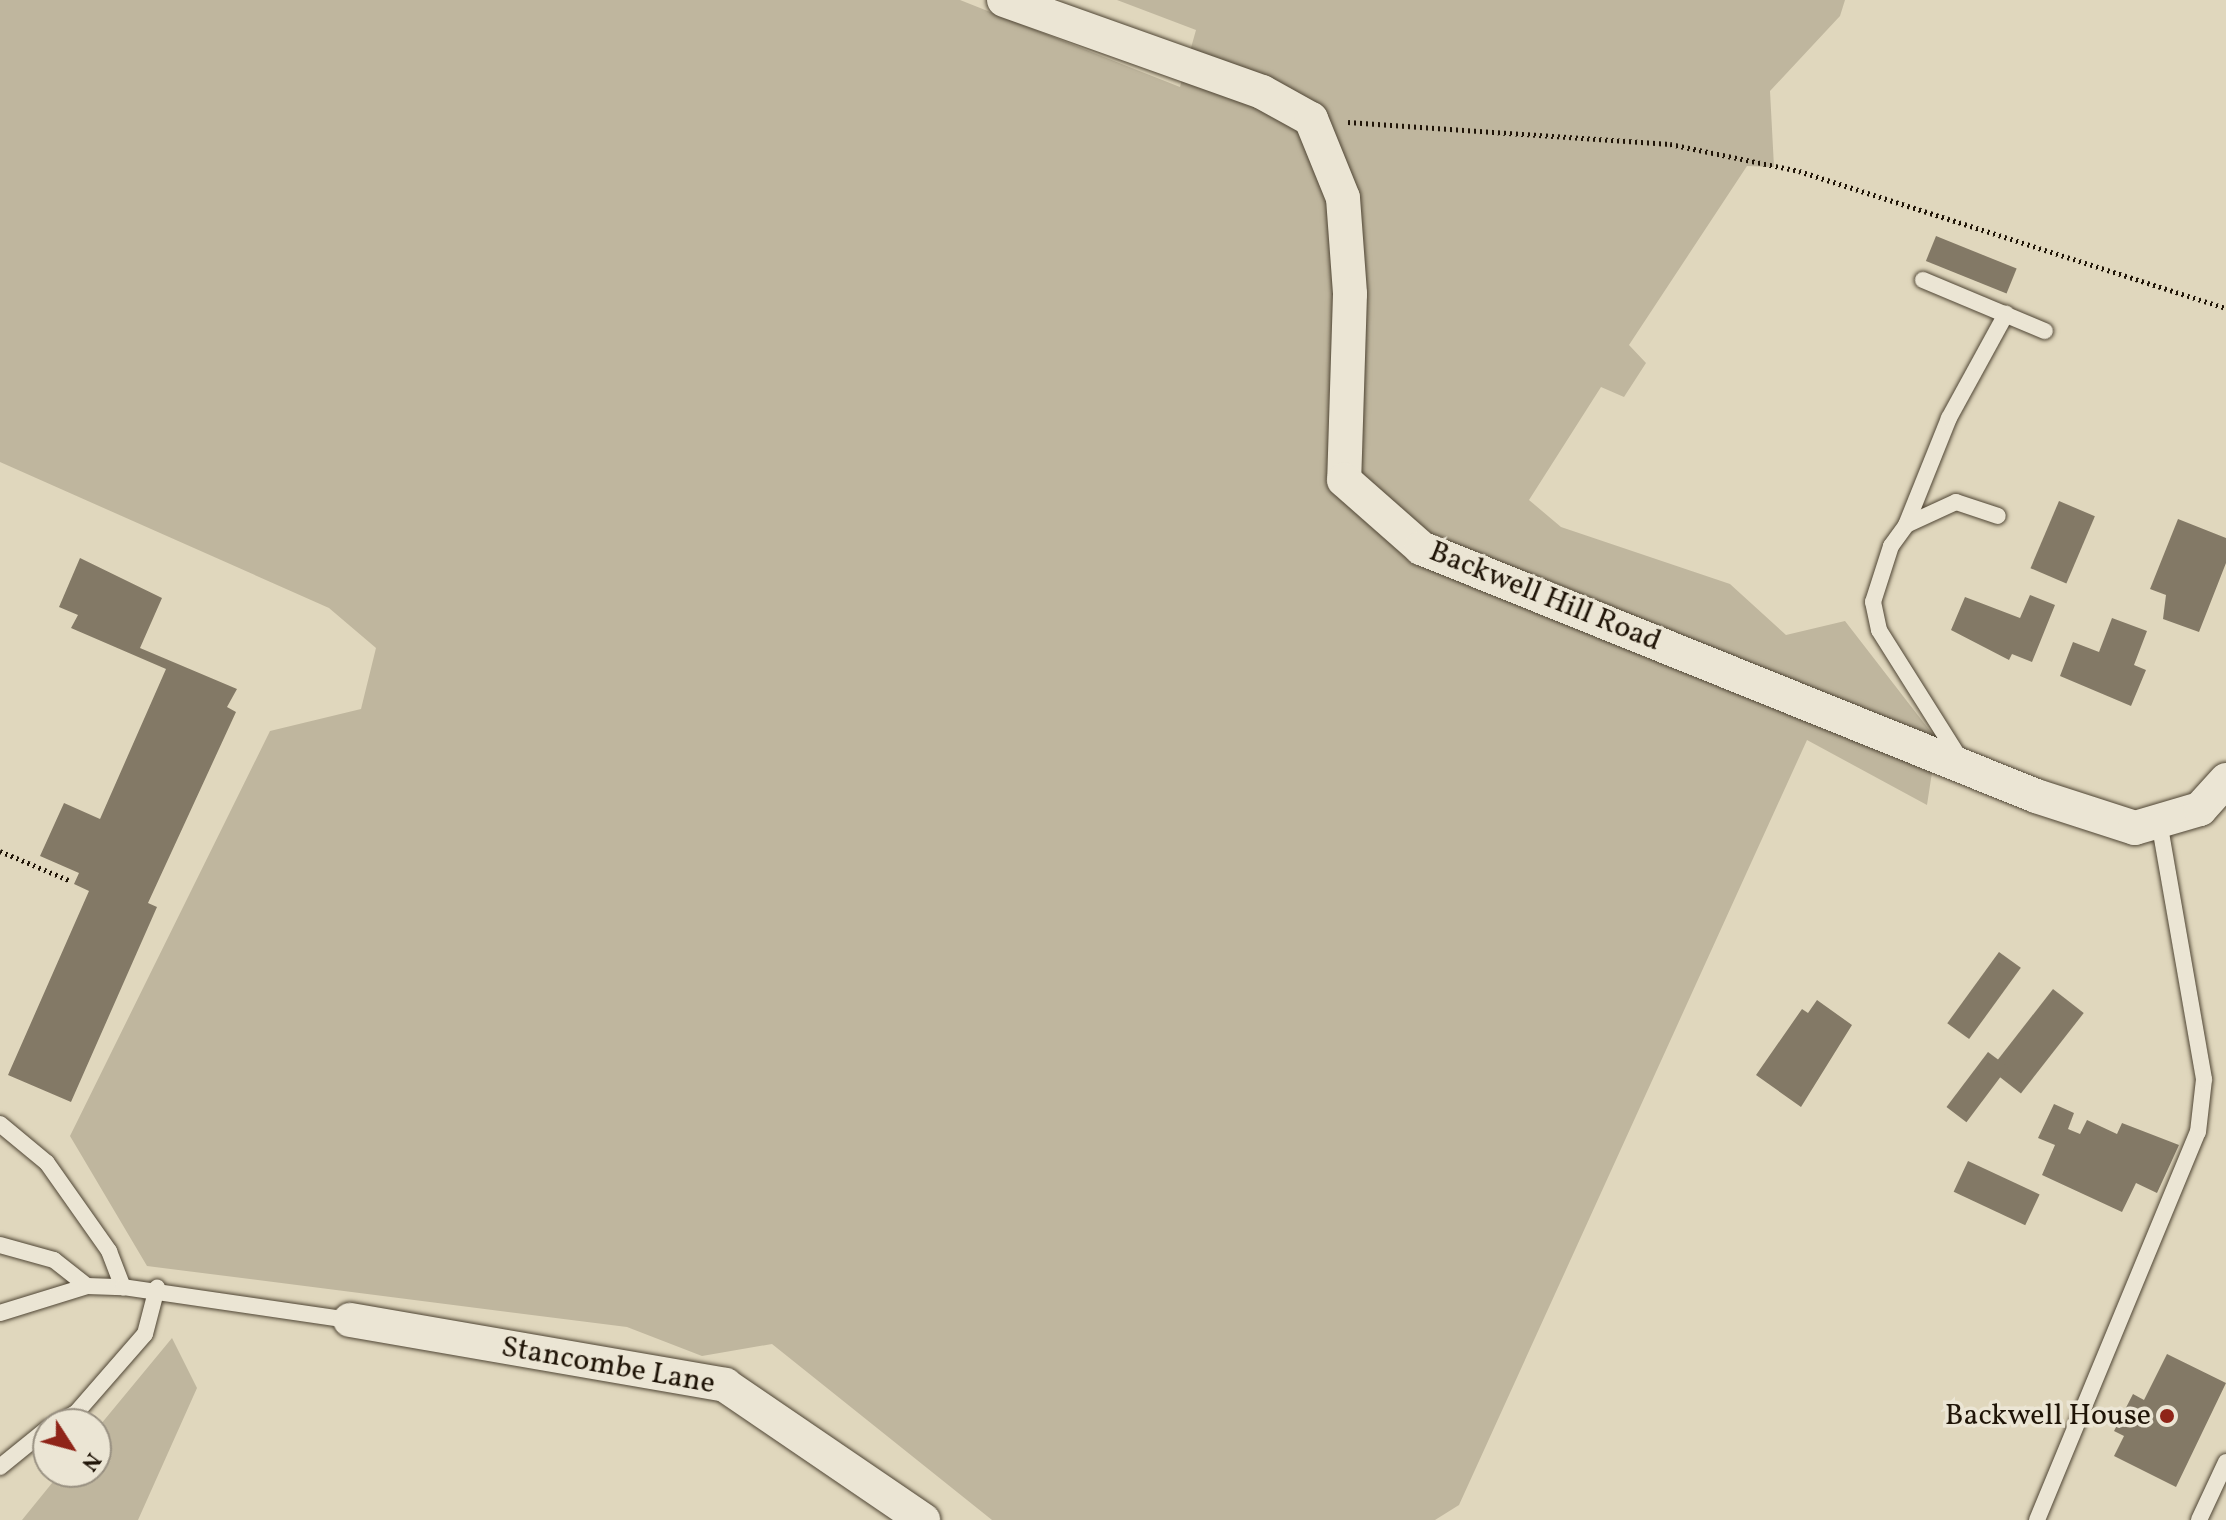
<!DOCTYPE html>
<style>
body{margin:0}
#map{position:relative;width:2226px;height:1520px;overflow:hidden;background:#e0d7bd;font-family:Vollkorn,serif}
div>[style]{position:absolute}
.green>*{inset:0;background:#bfb69e}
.building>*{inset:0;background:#837966;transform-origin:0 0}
.path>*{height:5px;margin-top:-2.5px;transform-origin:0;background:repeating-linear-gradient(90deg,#1f1407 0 2px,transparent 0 6px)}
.roads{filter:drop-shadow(0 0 2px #4f4534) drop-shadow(0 0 2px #4f4534)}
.lane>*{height:16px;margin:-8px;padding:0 8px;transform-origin:8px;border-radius:8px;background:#ebe5d4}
.street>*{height:34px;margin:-17px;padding:0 17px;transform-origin:17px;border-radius:17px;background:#ebe5d4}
.dots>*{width:22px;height:22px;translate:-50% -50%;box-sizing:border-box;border:4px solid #ebe5d4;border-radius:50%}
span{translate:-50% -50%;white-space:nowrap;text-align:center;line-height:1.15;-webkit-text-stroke:7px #ebe5d4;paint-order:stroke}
.street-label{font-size:30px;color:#1f1407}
.poi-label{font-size:30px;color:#1f1407}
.right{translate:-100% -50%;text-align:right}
.north{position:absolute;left:32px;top:1408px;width:80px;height:80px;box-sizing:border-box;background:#ebe5d4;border:2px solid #999182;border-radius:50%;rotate:126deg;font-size:22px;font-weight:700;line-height:32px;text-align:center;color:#1f1407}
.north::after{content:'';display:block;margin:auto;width:28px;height:36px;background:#8f2418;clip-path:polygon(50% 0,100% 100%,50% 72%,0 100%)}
</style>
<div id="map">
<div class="green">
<div style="clip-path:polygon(0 0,960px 0,1180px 87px,1196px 30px,1117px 0,1845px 0,1840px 16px,1770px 91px,1774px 167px,1747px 166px,1629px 345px,1646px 363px,1624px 397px,1601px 387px,1529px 500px,1561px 527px,1730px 584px,1786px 635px,1845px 621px,1937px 740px,1927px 805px,1807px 740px,1459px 1505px,1435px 1520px,992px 1520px,772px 1344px,702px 1356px,627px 1327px,147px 1266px,70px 1136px,270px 731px,361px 709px,376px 648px,329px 608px,0 462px)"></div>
<div style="clip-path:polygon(172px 1338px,197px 1388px,138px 1520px,22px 1520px,61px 1472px,96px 1472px,96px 1430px)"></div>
</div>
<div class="building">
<div style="left:1936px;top:236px;width:87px;height:27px;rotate:22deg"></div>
<div style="left:2059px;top:501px;width:39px;height:73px;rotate:23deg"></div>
<div style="clip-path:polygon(2178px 519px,2226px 538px,2226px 563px,2199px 632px,2163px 619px,2166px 595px,2150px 589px)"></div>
<div style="clip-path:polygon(80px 558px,162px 598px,140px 648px,237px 689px,227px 707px,236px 712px,148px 903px,157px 907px,71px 1102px,8px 1075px,89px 891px,74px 884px,79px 873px,40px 856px,64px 803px,100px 819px,166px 669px,71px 628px,78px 615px,59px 607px)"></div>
<div style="clip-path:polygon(2030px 595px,2055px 605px,2032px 662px,2012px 654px,2009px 660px,1951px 630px,1965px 597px,2020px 618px)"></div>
<div style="clip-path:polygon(2112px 618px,2147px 631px,2134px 665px,2146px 670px,2131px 706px,2060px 676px,2073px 642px,2099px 652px)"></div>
<div style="left:1999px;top:952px;width:27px;height:88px;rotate:36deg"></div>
<div style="left:2053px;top:989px;width:39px;height:102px;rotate:38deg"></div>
<div style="clip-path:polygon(1817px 1000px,1852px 1025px,1801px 1107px,1756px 1075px,1802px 1009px,1808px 1013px)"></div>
<div style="left:1988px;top:1052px;width:25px;height:69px;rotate:37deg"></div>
<div style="clip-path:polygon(2054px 1104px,2074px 1113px,2068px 1129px,2080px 1134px,2087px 1120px,2117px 1134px,2122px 1123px,2179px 1145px,2157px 1193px,2136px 1183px,2122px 1212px,2042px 1175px,2055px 1145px,2038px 1138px)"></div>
<div style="left:1968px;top:1161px;width:79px;height:34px;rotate:25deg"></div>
<div style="clip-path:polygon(2167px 1354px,2226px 1383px,2176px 1487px,2114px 1456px,2124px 1436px,2114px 1431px,2133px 1394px,2144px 1400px)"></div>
</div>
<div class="path">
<div style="left:1348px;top:122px;width:323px;rotate:3.9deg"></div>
<div style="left:1670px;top:144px;width:132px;rotate:11.8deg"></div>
<div style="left:1799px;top:171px;width:448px;rotate:17.8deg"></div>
<div style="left:0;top:851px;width:77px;rotate:22.9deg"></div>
</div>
<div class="roads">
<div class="lane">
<div style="left:1923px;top:280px;width:132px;rotate:22.7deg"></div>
<div style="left:1906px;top:525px;width:115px;rotate:-68.1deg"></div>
<div style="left:1949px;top:418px;width:119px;rotate:-61.3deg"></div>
<div style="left:1962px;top:762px;width:156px;rotate:-122.2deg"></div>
<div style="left:1879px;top:630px;width:29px;rotate:-102deg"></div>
<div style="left:1873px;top:602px;width:59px;rotate:-72.2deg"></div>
<div style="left:1891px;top:546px;width:26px;rotate:-54deg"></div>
<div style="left:1906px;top:525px;width:55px;rotate:-24.7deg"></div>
<div style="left:1956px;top:502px;width:44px;rotate:18.4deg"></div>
<div style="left:0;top:1124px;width:61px;rotate:39.7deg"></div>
<div style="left:47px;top:1163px;width:108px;rotate:54.8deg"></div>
<div style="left:109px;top:1251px;width:39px;rotate:69deg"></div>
<div style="left:0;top:1245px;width:56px;rotate:15.5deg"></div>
<div style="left:54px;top:1260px;width:42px;rotate:38.2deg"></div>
<div style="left:0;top:1313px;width:91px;rotate:-17.2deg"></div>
<div style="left:87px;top:1286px;width:36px;rotate:2deg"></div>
<div style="left:123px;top:1287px;width:229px;rotate:8.3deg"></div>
<div style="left:56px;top:1424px;width:23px;rotate:-29deg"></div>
<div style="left:76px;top:1413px;width:105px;rotate:-48.9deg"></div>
<div style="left:145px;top:1334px;width:48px;rotate:-75.4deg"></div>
<div style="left:0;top:1467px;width:62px;rotate:-39.1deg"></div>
<div style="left:2037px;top:1520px;width:420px;rotate:-67.5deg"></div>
<div style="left:2198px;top:1132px;width:53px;rotate:-83.5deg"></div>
<div style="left:2204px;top:1079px;width:262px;rotate:-99.9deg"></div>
<div style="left:2199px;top:1520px;width:64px;rotate:-65deg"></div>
</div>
<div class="street">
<div style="left:1004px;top:0;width:274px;rotate:19.6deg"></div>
<div style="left:1262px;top:92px;width:56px;rotate:28.9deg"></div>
<div style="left:1311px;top:119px;width:85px;rotate:67.9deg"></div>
<div style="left:1343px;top:198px;width:96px;rotate:85.8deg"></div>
<div style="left:1350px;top:294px;width:186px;rotate:91.8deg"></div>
<div style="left:1344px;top:480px;width:103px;rotate:41.4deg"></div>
<div style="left:1421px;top:548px;width:663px;rotate:21.96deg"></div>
<div style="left:2036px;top:796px;width:104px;rotate:17.9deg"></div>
<div style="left:2135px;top:828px;width:68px;rotate:-16.3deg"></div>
<div style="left:2200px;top:809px;width:39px;rotate:-48deg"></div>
<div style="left:350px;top:1320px;width:381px;rotate:9.8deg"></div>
<div style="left:725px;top:1385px;width:240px;rotate:34.3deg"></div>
</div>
</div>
<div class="dots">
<div style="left:2167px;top:1416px;background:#8f2418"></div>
</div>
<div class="street-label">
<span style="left:1545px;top:597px;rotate:22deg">Backwell Hill Road</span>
<span style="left:608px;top:1366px;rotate:10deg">Stancombe Lane</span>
</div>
<div class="poi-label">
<span class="right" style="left:2151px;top:1416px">Backwell House</span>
</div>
<div class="north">N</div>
</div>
